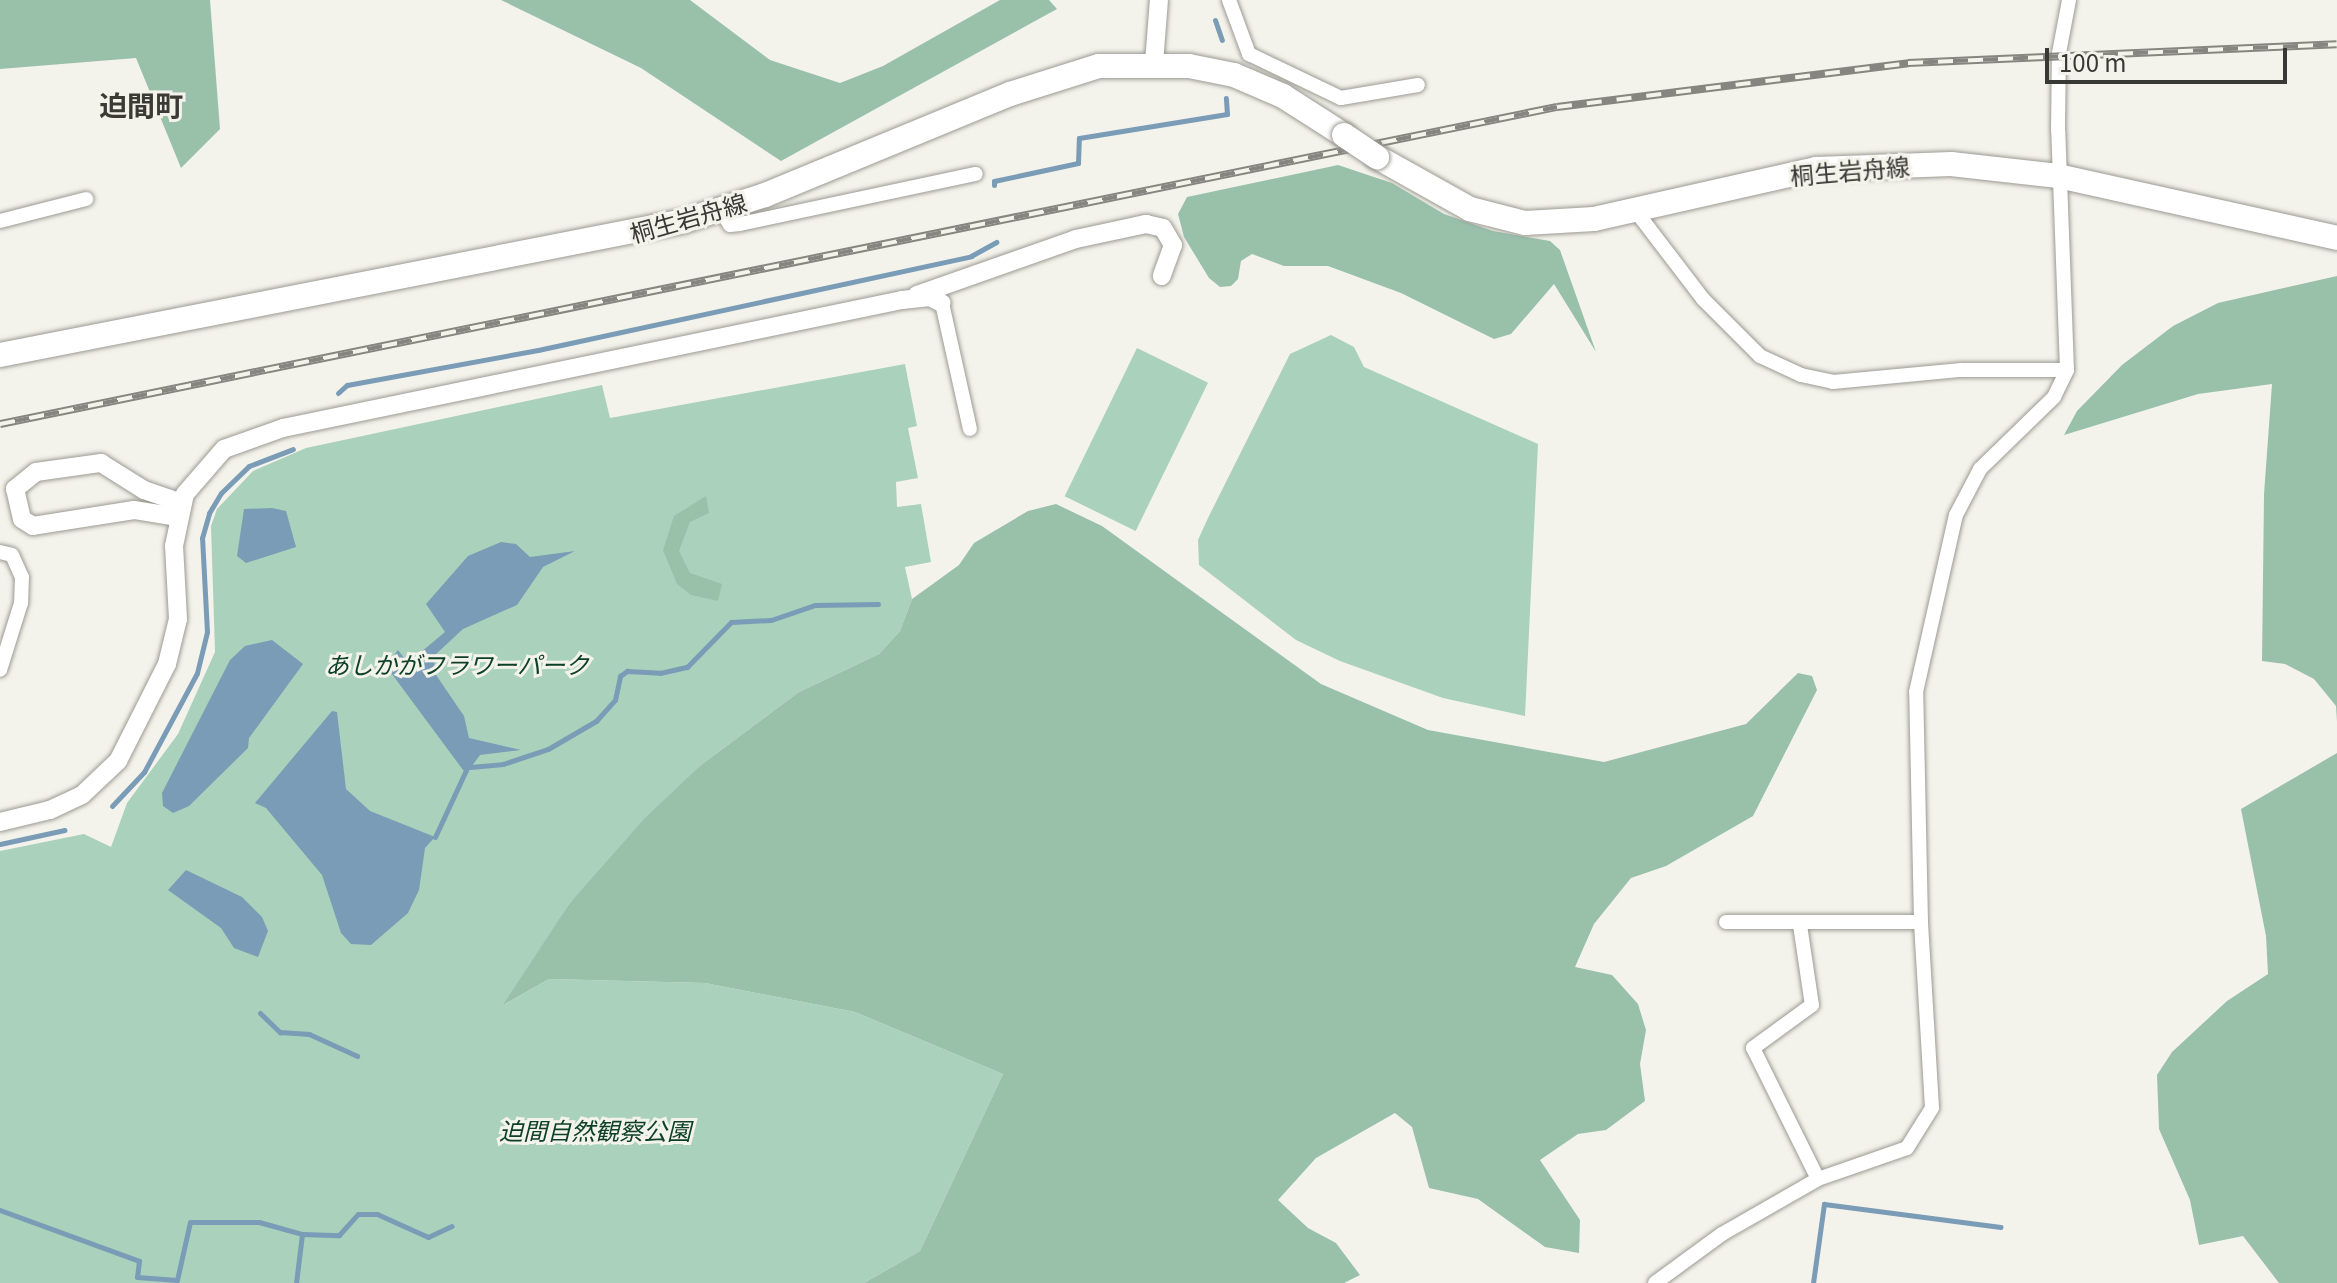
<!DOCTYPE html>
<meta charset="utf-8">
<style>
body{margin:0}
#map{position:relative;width:2337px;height:1283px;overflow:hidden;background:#f4f3eb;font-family:Georgia,"Noto Sans JP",serif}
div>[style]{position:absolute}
.green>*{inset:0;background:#aad1bb;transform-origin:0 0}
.forest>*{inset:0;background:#99c1aa}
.water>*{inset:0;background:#7b9cb6}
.stream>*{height:5px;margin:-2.5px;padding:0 2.5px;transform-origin:2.5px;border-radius:2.5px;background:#7b9cb6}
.roads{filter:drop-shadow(0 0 2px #9b9a93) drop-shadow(0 0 2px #9b9a93)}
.minor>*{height:14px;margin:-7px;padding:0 7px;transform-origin:7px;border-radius:7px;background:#fff}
.tertiary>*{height:18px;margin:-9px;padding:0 9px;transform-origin:9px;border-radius:9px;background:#fff}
.primary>*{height:24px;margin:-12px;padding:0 12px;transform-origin:12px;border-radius:12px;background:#fff}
.rail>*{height:8px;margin-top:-4px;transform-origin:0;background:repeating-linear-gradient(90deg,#f4f3eb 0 15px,#868580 0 30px);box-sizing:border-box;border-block:2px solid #868580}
.bridges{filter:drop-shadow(0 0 2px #9b9a93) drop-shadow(0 0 2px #9b9a93)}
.primary-bridge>*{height:24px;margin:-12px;padding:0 12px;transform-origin:12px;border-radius:12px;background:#fff}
span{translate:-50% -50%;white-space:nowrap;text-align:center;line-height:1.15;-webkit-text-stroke:6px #f4f3eb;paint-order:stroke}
.street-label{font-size:24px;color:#383835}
.park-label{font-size:24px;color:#0c4029;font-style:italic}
.quarter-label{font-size:28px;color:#3b3a34;font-weight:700}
.scale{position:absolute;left:2045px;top:48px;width:242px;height:36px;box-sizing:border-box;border:4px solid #383835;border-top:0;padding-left:10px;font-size:24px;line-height:28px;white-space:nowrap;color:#383835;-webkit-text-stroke:6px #f4f3eb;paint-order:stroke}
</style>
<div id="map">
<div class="green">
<div style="clip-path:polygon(1331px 335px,1354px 347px,1364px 367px,1538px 444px,1525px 716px,1443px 698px,1340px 661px,1296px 640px,1199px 565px,1198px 540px,1208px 518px,1290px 354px)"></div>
<div style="left:1137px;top:348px;width:79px;height:165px;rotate:26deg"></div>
<div style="clip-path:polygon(905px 364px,917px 426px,908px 428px,918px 478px,896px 482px,897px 507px,921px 504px,931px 562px,905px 567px,912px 599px,900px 631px,879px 654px,799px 692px,701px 765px,569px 904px,505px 1004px,549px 979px,705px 983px,855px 1012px,1003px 1074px,920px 1251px,864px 1283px,0 1283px,0 851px,84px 834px,111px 847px,127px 803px,178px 734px,215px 652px,211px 526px,217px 509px,253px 471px,306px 448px,602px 385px,610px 418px)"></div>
</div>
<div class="forest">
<div style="clip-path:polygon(0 0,210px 0,220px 129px,181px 168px,136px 58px,0 69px)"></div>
<div style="clip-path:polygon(501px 0,690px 0,770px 60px,840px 83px,883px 66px,1000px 0,1049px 0,1057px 9px,781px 161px,641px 68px)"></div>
<div style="clip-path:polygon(1338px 165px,1392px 183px,1444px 214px,1493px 231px,1550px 241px,1560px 250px,1596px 352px,1554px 284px,1511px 334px,1494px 339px,1401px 293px,1328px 266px,1284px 266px,1252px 254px,1241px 261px,1238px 279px,1231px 286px,1220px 287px,1209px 278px,1184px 237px,1178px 214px,1187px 197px)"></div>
<div style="clip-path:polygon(2337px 276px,2337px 722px,2336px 706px,2314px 679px,2285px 664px,2262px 661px,2264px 494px,2272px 384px,2198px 394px,2064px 435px,2077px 411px,2122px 365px,2173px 326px,2218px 303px)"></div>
<div style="clip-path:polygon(706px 496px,709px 513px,690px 522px,679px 551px,690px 573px,722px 584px,718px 601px,691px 595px,677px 584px,663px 550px,674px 516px)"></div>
<div style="clip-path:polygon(1056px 504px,1102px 526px,1321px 684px,1428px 730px,1604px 762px,1746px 724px,1798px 673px,1812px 676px,1817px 690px,1753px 816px,1666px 866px,1631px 878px,1594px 924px,1575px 967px,1612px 975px,1638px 1004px,1646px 1030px,1640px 1064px,1645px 1101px,1606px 1130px,1578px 1134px,1540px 1160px,1580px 1220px,1579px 1253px,1545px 1247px,1478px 1199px,1429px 1188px,1412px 1127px,1395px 1113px,1316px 1158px,1278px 1200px,1308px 1228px,1336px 1243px,1360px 1275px,1344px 1283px,864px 1283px,920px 1251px,1003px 1074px,855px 1012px,705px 983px,549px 979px,503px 1005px,569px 904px,645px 818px,701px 765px,799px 692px,879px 654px,900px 631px,912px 599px,959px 565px,974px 543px,1028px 511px)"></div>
<div style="clip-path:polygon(2337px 753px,2337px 1283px,2279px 1283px,2243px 1236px,2199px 1245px,2190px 1200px,2159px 1129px,2157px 1075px,2172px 1052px,2227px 1001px,2268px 974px,2266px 936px,2241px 809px)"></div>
</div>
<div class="water">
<div style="clip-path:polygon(272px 508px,286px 511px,296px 547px,246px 563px,237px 556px,244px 509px)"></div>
<div style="clip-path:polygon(501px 542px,516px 544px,530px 557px,575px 551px,543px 567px,517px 605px,463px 629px,435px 655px,434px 672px,464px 716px,469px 738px,521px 750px,480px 755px,466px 774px,386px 666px,398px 650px,408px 663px,445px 632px,426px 604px,468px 556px)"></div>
<div style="clip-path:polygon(272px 640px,303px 664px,249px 738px,248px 748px,189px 806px,173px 813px,163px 806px,162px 793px,230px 660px,245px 646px)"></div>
<div style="clip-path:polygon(332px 711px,337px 712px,346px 789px,370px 811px,435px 837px,425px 848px,419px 890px,408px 913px,371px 945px,351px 944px,341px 933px,322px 875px,266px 808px,255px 803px)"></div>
<div style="clip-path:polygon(186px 870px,242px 897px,262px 917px,268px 931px,258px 957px,234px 948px,221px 928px,168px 890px)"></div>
</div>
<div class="stream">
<div style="left:1215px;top:20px;width:21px;rotate:71deg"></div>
<div style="left:994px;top:185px;width:4px;rotate:-90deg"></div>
<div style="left:994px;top:181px;width:86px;rotate:-12.1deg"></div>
<div style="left:1078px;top:163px;width:25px;rotate:-88deg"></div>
<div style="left:1079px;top:138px;width:150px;rotate:-9.2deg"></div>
<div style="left:1227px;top:114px;width:16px;rotate:-94deg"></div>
<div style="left:338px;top:393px;width:12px;rotate:-42deg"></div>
<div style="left:347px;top:385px;width:194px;rotate:-10.4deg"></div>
<div style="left:538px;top:350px;width:443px;rotate:-12.2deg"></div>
<div style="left:971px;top:256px;width:29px;rotate:-29deg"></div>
<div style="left:470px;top:767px;width:33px;rotate:-5deg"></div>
<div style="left:503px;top:764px;width:47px;rotate:-18.4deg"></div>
<div style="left:548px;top:749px;width:56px;rotate:-30.3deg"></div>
<div style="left:596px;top:721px;width:28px;rotate:-48deg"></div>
<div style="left:615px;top:700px;width:25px;rotate:-78deg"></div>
<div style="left:620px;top:676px;width:9px;rotate:-36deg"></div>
<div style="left:627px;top:671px;width:33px;rotate:3deg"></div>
<div style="left:660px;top:673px;width:28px;rotate:-13deg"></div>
<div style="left:687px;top:667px;width:63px;rotate:-45.6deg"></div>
<div style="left:731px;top:622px;width:40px;rotate:-2.9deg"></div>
<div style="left:771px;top:620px;width:46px;rotate:-18.8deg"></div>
<div style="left:815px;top:605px;width:63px;rotate:-0.9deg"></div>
<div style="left:112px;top:806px;width:47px;rotate:-46.7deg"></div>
<div style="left:144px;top:772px;width:112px;rotate:-61.8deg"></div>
<div style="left:197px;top:673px;width:42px;rotate:-76.3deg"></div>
<div style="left:207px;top:632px;width:94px;rotate:-93deg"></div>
<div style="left:202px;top:538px;width:26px;rotate:-74deg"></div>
<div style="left:209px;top:513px;width:23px;rotate:-59deg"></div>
<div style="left:221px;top:493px;width:39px;rotate:-44deg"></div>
<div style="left:249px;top:466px;width:47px;rotate:-21.1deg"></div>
<div style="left:435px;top:837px;width:76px;rotate:-65.1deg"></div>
<div style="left:0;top:844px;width:66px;rotate:-12.3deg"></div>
<div style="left:260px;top:1013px;width:28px;rotate:44deg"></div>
<div style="left:280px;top:1032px;width:29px;rotate:4deg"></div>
<div style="left:309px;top:1034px;width:53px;rotate:24.6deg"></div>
<div style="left:0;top:1210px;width:148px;rotate:20.1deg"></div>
<div style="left:139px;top:1261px;width:16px;rotate:97deg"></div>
<div style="left:137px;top:1277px;width:40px;rotate:4.3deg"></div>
<div style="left:177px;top:1280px;width:59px;rotate:-77.4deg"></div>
<div style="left:190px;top:1222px;width:69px"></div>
<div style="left:259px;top:1222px;width:45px;rotate:15.6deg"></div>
<div style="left:302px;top:1234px;width:37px;rotate:2deg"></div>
<div style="left:339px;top:1235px;width:28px;rotate:-48deg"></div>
<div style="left:358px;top:1214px;width:19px"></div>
<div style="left:377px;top:1214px;width:56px;rotate:24.3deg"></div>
<div style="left:428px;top:1237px;width:26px;rotate:-25deg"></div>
<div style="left:296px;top:1283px;width:49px;rotate:-83deg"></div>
<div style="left:1813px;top:1283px;width:80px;rotate:-82.1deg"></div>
<div style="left:1824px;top:1204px;width:178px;rotate:7.4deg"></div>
</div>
<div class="roads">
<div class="minor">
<div style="left:1229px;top:0;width:58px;rotate:69.7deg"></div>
<div style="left:1249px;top:54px;width:102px;rotate:25.6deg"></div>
<div style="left:1341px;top:98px;width:78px;rotate:-9.6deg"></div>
<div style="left:721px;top:210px;width:17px;rotate:59deg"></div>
<div style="left:730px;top:225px;width:10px;rotate:-6deg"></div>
<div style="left:740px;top:224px;width:241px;rotate:-12deg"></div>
<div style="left:1635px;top:210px;width:112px;rotate:52.6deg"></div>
<div style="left:1703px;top:299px;width:81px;rotate:45deg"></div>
<div style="left:1760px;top:356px;width:45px;rotate:24.9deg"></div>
<div style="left:1801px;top:375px;width:33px;rotate:12deg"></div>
<div style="left:1833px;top:382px;width:129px;rotate:-5.4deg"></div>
<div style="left:1961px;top:370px;width:106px"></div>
<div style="left:0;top:221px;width:89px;rotate:-14.3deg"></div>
<div style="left:942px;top:303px;width:129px;rotate:77.5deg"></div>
<div style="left:0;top:552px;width:12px;rotate:14deg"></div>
<div style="left:12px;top:555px;width:24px;rotate:66deg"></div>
<div style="left:22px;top:577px;width:26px;rotate:92deg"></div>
<div style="left:21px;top:603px;width:70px;rotate:107.4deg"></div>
<div style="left:1726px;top:922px;width:195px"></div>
<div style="left:1800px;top:925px;width:81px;rotate:81.5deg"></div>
<div style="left:1812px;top:1005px;width:73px;rotate:143.9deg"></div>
<div style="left:1753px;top:1048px;width:146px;rotate:63.6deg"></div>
<div style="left:1655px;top:1283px;width:83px;rotate:-36.2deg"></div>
<div style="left:1722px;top:1234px;width:111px;rotate:-29.8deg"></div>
<div style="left:1818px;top:1179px;width:94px;rotate:-19.2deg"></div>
<div style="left:1907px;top:1148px;width:47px;rotate:-58deg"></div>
<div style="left:1932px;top:1108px;width:186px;rotate:-93.4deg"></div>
<div style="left:1921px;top:922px;width:230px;rotate:-91.2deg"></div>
<div style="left:1916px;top:692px;width:181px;rotate:-77.3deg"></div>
<div style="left:1956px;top:515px;width:52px;rotate:-62.4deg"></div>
<div style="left:1980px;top:469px;width:103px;rotate:-44.2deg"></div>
<div style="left:2054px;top:397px;width:30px;rotate:-64deg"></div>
<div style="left:2067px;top:370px;width:240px;rotate:-92.1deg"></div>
<div style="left:2058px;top:130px;width:77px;rotate:-89.3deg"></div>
<div style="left:2059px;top:53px;width:54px;rotate:-79.3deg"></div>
</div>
<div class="tertiary">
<div style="left:1154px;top:63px;width:63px;rotate:-85.5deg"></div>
<div style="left:917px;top:295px;width:169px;rotate:-19.4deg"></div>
<div style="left:1076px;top:239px;width:72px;rotate:-12.1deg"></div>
<div style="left:1146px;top:224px;width:17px;rotate:13deg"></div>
<div style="left:1163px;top:228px;width:20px;rotate:60deg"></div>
<div style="left:1173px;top:245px;width:33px;rotate:110deg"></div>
<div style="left:178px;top:517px;width:45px;rotate:-171deg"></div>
<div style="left:134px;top:510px;width:102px;rotate:171deg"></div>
<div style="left:33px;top:526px;width:13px;rotate:-148deg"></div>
<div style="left:22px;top:519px;width:31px;rotate:-103deg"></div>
<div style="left:15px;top:489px;width:27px;rotate:-39deg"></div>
<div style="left:36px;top:472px;width:66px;rotate:-7.9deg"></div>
<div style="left:101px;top:463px;width:51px;rotate:32.1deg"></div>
<div style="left:144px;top:490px;width:40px;rotate:18.9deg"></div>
<div style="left:0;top:822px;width:51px;rotate:-13.5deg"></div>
<div style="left:50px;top:810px;width:35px;rotate:-25deg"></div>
<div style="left:82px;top:795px;width:50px;rotate:-43.4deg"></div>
<div style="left:118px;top:761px;width:109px;rotate:-63.2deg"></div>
<div style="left:167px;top:664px;width:46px;rotate:-76.3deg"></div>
<div style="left:178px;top:619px;width:73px;rotate:-93.1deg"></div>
<div style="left:174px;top:546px;width:53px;rotate:-78.1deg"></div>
<div style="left:185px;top:494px;width:60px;rotate:-49.1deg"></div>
<div style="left:224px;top:449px;width:63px;rotate:-19.6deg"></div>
<div style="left:283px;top:428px;width:632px;rotate:-11.68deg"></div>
<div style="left:902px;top:300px;width:28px;rotate:-6deg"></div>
<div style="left:930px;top:297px;width:13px;rotate:27deg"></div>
</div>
<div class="primary">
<div style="left:1377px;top:157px;width:107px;rotate:29.2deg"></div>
<div style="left:1470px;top:209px;width:57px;rotate:14.3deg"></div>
<div style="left:1525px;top:223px;width:69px;rotate:-3.3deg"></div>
<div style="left:1594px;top:219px;width:228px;rotate:-12.7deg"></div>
<div style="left:1816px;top:169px;width:135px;rotate:-2.1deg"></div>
<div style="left:1951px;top:164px;width:108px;rotate:6.4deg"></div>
<div style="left:2058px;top:176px;width:286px;rotate:12.5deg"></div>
<div style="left:0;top:355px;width:697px;rotate:-11.08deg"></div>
<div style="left:684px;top:221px;width:85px;rotate:-17.8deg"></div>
<div style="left:765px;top:195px;width:265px;rotate:-22.4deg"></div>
<div style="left:1010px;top:94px;width:93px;rotate:-17.5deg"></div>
<div style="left:1099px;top:66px;width:90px"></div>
<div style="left:1189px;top:66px;width:46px;rotate:11.3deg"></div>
<div style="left:1234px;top:75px;width:53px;rotate:23.2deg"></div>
<div style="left:1283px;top:96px;width:72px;rotate:32.6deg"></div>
</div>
</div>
<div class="rail">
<div style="left:0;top:424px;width:1589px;rotate:-11.51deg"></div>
<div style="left:1557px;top:107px;width:354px;rotate:-7.1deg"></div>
<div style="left:1908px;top:63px;width:429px;rotate:-2.5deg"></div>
</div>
<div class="bridges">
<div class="primary-bridge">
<div style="left:1344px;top:135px;width:40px;rotate:34deg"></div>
</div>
</div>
<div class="street-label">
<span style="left:1850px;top:170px;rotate:-5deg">桐生岩舟線</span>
<span style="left:688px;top:217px;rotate:-16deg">桐生岩舟線</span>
</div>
<div class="park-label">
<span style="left:457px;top:664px">あしかがフラワーパーク</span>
<span style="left:595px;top:1130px">迫間自然観察公園</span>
</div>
<div class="quarter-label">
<span style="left:141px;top:104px">迫間町</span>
</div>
<div class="scale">100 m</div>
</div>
